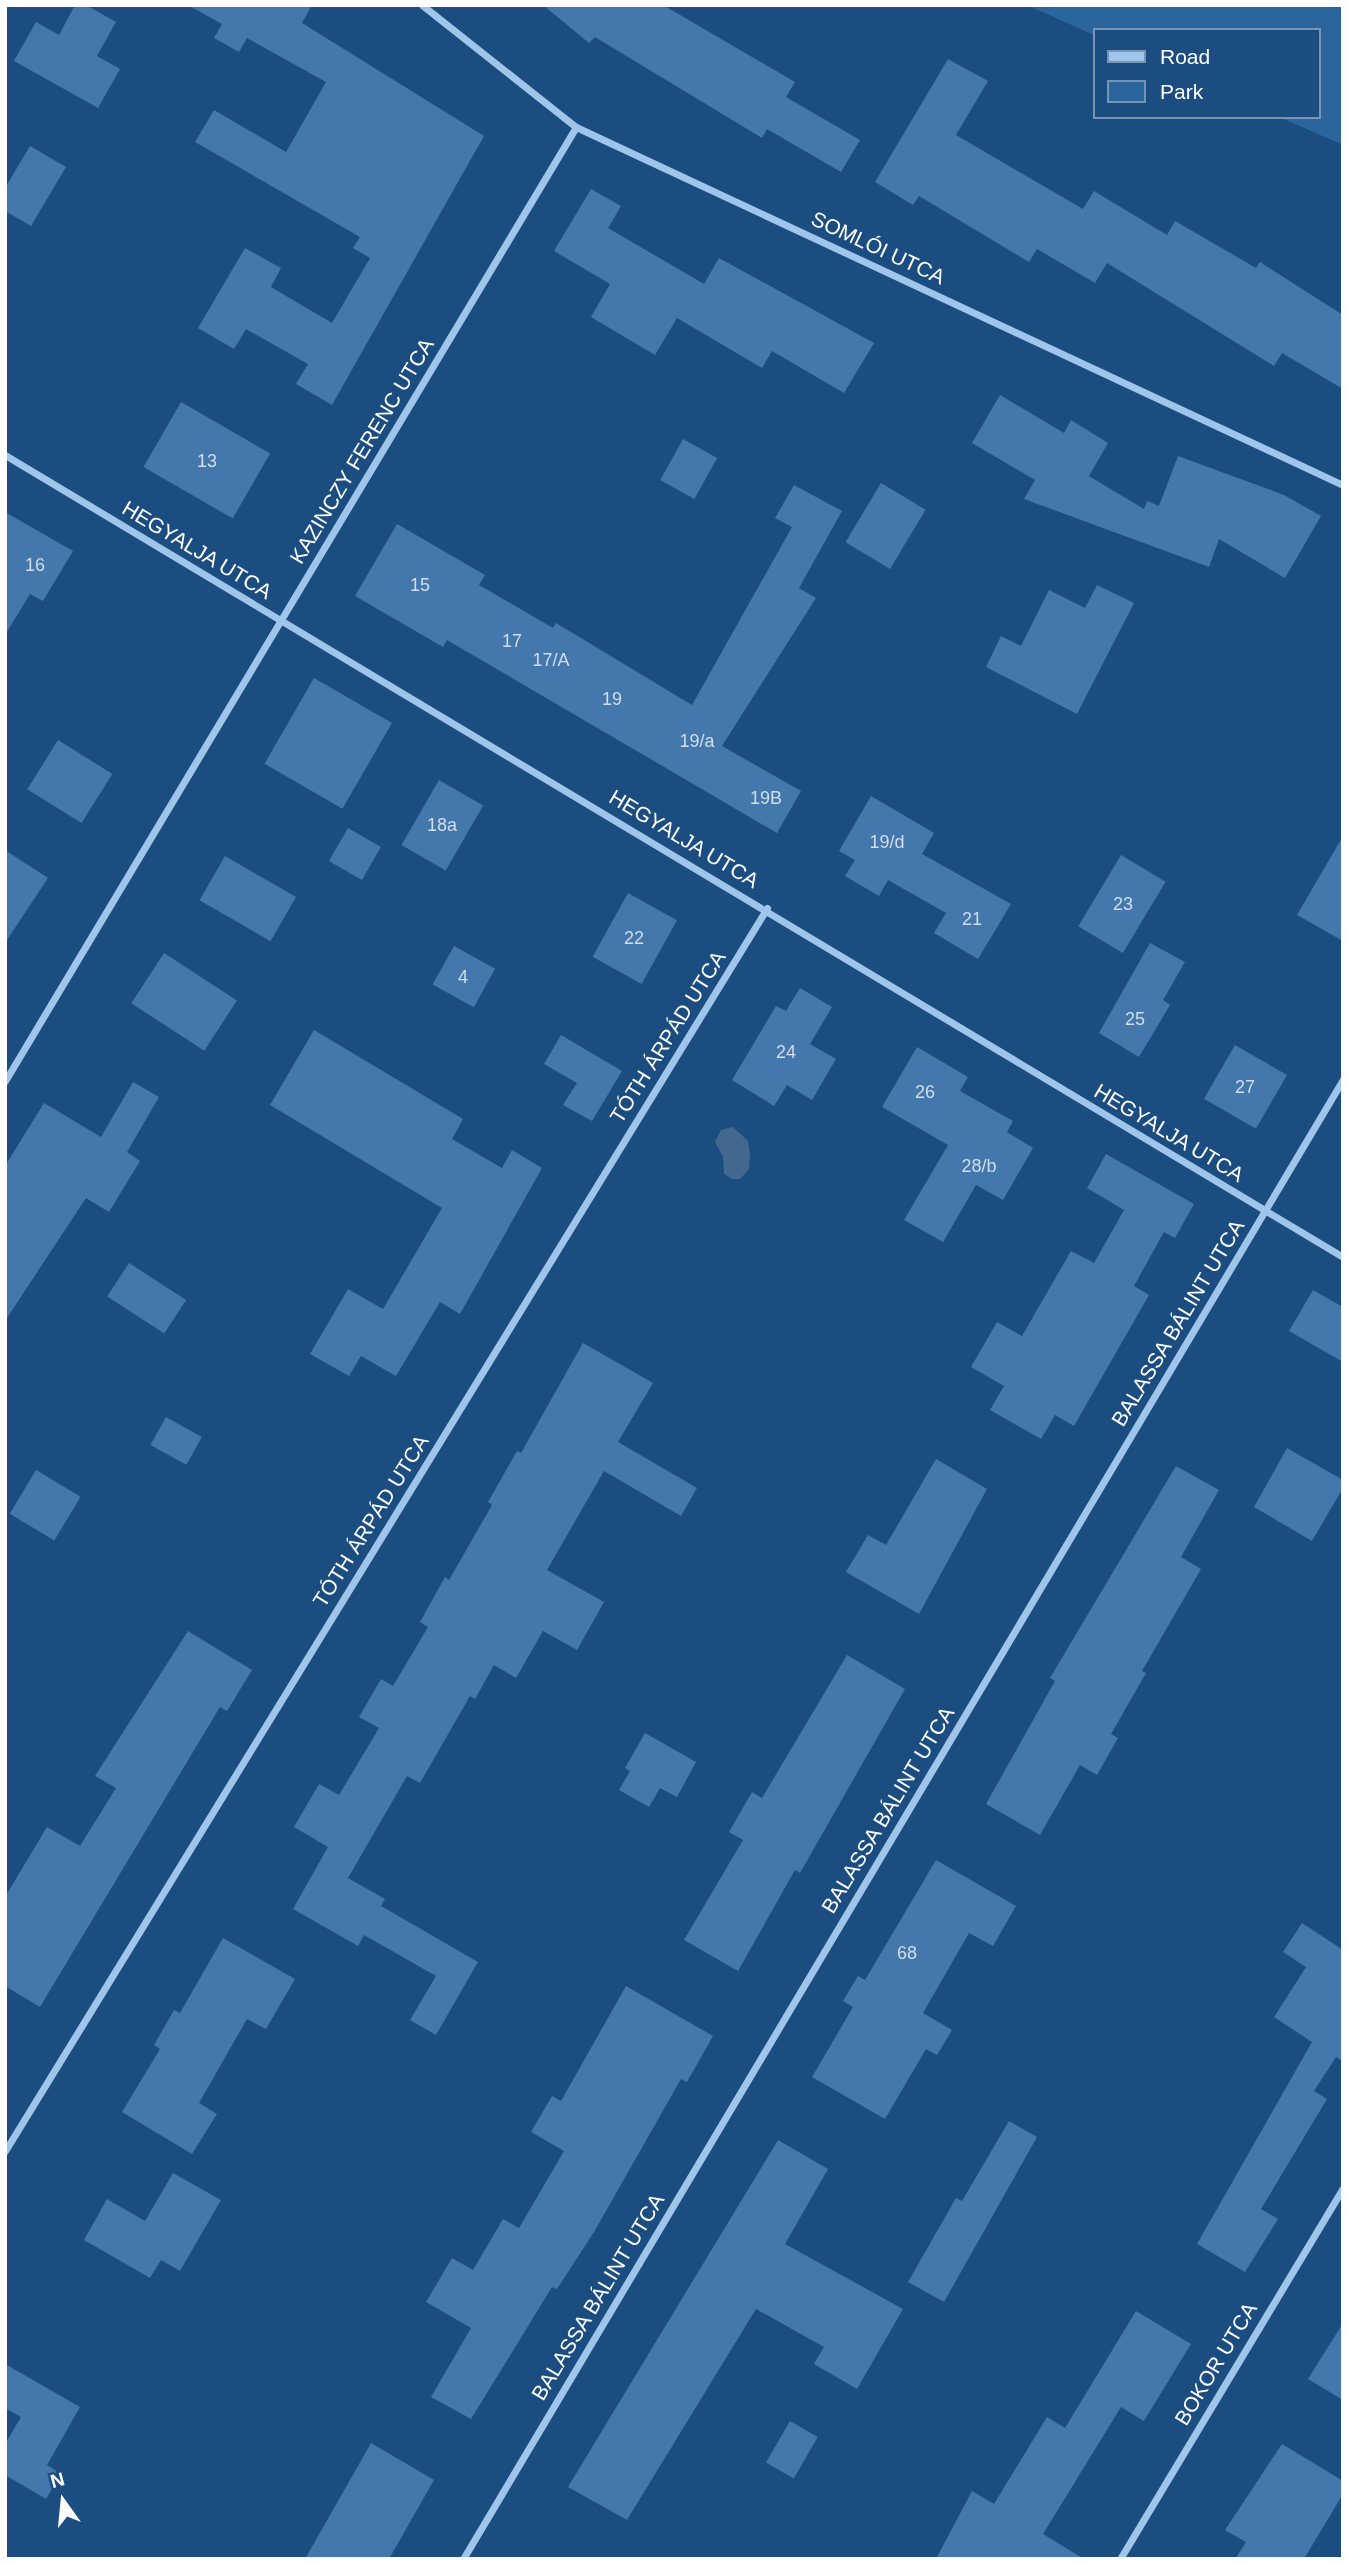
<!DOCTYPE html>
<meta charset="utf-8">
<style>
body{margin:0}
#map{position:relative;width:1348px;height:2564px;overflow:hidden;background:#1c4d81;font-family:Arial,sans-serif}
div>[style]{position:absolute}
.green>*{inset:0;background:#2b659e}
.water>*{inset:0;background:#43688e}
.building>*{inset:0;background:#4477ab;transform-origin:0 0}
.minor>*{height:7px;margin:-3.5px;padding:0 3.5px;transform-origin:3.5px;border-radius:3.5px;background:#a0c5ea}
span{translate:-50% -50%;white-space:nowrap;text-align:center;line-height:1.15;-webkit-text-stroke:5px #1c4d81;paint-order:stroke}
.number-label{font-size:18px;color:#d0ddea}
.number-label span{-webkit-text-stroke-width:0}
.street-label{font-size:21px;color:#fff}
.frame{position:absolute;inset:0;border:7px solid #fff;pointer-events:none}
.legend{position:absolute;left:1093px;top:28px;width:228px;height:91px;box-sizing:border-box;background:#1c4d81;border:2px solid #7794b3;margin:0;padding:9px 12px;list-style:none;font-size:21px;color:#fff}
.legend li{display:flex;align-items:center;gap:14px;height:35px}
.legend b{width:35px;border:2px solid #7794b3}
.north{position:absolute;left:28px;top:2466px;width:70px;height:70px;-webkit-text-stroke:5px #1c4d81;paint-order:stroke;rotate:345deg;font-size:19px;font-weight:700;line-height:28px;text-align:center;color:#fff}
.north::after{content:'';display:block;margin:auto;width:24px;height:32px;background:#fff;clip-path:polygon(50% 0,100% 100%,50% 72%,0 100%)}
</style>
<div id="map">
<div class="green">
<div style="clip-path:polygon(1027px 5px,1343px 5px,1343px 145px,1279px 117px,1318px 117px,1318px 30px,1094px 30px,1094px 35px)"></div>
</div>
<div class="water">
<div style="clip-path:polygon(733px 1127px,748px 1141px,750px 1154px,749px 1169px,740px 1179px,732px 1179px,724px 1174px,723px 1157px,715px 1142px,721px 1130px)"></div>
</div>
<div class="building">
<div style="clip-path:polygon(75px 5px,86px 5px,116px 22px,97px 56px,120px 69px,98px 108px,14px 61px,36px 22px,59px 35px)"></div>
<div style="clip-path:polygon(188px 5px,312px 5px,302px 23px,484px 136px,332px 405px,296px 384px,308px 364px,246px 329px,234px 349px,198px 328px,245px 248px,281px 268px,271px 287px,332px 323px,370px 258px,353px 248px,360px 237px,195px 142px,214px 110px,286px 152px,326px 82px,247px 38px,239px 52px,214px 38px,222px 24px)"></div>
<div style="clip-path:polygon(543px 5px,663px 5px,795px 82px,786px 97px,860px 140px,841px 172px,767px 129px,762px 138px,595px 37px,589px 43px)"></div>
<div style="clip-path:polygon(948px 59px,988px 81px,956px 135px,1083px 209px,1094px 191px,1167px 235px,1175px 221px,1256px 268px,1260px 262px,1343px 315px,1343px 389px,1282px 353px,1274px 366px,1107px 263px,1095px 283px,1037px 249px,1029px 262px,919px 196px,913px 205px,875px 182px)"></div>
<div style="clip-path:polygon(30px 146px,66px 167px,31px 226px,5px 211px,5px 188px)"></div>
<div style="clip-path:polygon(591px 189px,621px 206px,608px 228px,704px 284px,719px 258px,874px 343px,844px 393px,772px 351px,762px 368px,677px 318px,655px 355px,591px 317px,610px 284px,554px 251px)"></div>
<div style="clip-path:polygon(1000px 395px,1064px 433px,1071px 420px,1108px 443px,1089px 476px,1144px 509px,1147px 501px,1159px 506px,1178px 456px,1284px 495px,1321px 516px,1285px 578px,1219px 539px,1209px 567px,1024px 499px,1035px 480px,972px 443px)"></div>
<div style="left:181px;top:402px;width:103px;height:75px;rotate:30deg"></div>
<div style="left:683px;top:439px;width:39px;height:47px;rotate:29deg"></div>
<div style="left:881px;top:483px;width:52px;height:69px;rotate:31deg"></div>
<div style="clip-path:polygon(794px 485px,842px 511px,799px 588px,816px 598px,722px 746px,801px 791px,777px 833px,447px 640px,443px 647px,355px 596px,397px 524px,485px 575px,479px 585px,553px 628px,556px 623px,692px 705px,792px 527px,775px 518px)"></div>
<div style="clip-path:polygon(5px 512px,73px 551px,43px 601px,30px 594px,5px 635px)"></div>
<div style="clip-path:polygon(1097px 585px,1134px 603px,1077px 714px,986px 667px,1001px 636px,1021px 646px,1049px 590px,1085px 608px)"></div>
<div style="left:314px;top:678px;width:90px;height:99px;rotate:30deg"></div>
<div style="left:58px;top:740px;width:64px;height:58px;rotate:32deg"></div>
<div style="left:439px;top:780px;width:51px;height:75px;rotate:30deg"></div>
<div style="clip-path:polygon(871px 796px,934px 833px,922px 854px,1011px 904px,978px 959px,934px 933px,946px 913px,888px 880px,879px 896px,845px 876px,855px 860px,839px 851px)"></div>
<div style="left:348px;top:828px;width:38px;height:38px;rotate:30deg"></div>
<div style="clip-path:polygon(1343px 836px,1343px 941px,1297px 915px)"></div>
<div style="clip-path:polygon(5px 850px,48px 878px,5px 943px)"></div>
<div style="left:1121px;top:855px;width:52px;height:83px;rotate:31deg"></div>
<div style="left:225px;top:856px;width:82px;height:51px;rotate:30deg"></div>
<div style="left:628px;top:893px;width:56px;height:73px;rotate:29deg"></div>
<div style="clip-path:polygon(1150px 943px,1185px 962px,1163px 1000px,1170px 1005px,1139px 1057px,1099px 1033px)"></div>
<div style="left:454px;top:946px;width:47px;height:44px;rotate:29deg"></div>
<div style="left:164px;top:953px;width:87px;height:60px;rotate:33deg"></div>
<div style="clip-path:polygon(800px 988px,832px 1007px,810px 1044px,836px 1059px,812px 1100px,787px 1085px,774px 1106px,732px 1080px,776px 1006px,786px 1011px)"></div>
<div style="clip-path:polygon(314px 1030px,463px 1119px,452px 1139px,502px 1168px,512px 1150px,542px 1168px,460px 1314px,440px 1302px,396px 1376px,361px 1356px,349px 1376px,310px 1354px,348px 1289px,383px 1309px,442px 1208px,270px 1105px)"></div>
<div style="clip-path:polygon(561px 1035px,622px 1071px,592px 1121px,563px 1105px,577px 1083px,544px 1064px)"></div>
<div style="left:1235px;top:1045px;width:60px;height:62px;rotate:30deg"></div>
<div style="clip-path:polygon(917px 1047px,968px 1077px,960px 1091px,1013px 1121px,1007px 1132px,1033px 1148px,1003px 1200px,976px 1185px,943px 1242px,904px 1220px,948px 1145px,882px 1107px)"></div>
<div style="clip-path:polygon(133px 1082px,159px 1097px,127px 1152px,140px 1161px,109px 1212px,86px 1198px,5px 1321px,5px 1166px,44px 1103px,101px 1137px)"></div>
<div style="clip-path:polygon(1106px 1154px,1194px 1204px,1175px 1238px,1164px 1232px,1134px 1286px,1149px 1295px,1074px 1426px,1055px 1415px,1041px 1439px,990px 1410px,1004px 1386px,971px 1367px,997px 1322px,1022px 1336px,1071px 1251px,1094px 1263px,1124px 1210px,1087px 1188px)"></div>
<div style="left:129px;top:1263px;width:68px;height:40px;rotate:33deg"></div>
<div style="clip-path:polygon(1313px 1290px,1343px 1307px,1343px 1362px,1289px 1331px)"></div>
<div style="clip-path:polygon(583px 1343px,653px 1383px,618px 1442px,697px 1488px,681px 1516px,604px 1471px,547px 1570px,604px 1602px,577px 1650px,543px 1631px,516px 1678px,494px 1665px,475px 1699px,470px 1696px,420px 1783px,407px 1776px,348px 1878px,385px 1899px,381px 1906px,478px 1962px,436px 2035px,410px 2020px,436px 1976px,364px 1935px,358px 1946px,293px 1909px,328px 1847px,294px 1827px,319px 1784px,339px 1795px,379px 1728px,359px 1717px,381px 1679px,393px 1686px,428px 1627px,420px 1622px,445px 1577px,449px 1580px,492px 1505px,488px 1502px,517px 1451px,521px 1453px)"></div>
<div style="left:166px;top:1417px;width:41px;height:32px;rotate:29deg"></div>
<div style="clip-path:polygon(1287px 1448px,1343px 1480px,1343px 1488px,1312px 1541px,1254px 1507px)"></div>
<div style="clip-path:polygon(936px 1459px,987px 1489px,919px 1614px,846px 1572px,868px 1535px,886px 1545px)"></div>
<div style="clip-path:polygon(1176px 1466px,1219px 1490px,1181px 1557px,1201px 1569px,1142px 1671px,1146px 1673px,1111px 1734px,1118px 1738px,1097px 1775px,1080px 1765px,1040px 1835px,986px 1804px,1055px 1681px,1050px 1678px)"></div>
<div style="left:36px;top:1470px;width:52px;height:51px;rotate:31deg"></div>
<div style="clip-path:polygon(188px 1631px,252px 1670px,227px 1711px,220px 1707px,40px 2007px,5px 1986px,5px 1897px,47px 1827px,80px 1846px,116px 1788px,95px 1776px)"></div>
<div style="clip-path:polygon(847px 1655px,905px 1689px,800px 1873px,795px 1870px,738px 1971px,684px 1940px,743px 1840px,729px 1832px,752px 1792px,762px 1798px)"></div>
<div style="clip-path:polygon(645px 1733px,696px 1762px,677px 1797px,660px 1788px,649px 1807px,619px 1790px,630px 1771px,625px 1768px)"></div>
<div style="clip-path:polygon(936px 1860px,1016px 1906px,993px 1946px,969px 1933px,923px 2013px,952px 2030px,937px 2055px,926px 2049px,885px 2119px,812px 2077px,853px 2007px,843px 2001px,858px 1976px,865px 1980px)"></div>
<div style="clip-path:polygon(1302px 1923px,1343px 1950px,1343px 2061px,1336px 2057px,1314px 2091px,1327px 2099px,1261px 2209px,1278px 2219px,1245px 2272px,1197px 2244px,1312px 2042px,1274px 2017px,1306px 1967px,1283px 1952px)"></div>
<div style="clip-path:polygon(223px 1938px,295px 1979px,266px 2029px,247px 2019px,199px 2103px,217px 2114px,192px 2154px,122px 2112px,160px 2049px,154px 2045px,174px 2010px,180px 2013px)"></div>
<div style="clip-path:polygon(626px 1986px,713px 2036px,687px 2082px,681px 2079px,594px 2232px,557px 2289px,552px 2287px,471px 2419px,431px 2397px,471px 2328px,426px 2302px,452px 2258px,473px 2270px,503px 2219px,519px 2228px,564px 2151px,531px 2132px,552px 2096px,561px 2101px)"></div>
<div style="clip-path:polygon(1009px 2121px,1037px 2137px,944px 2302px,908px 2282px,956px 2198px,962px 2201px)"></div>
<div style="clip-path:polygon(778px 2140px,828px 2169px,785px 2244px,903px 2309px,857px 2389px,814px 2364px,824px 2347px,756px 2309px,627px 2520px,568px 2487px)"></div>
<div style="clip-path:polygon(173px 2173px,221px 2200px,180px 2271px,161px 2260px,150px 2278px,84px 2240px,107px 2199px,145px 2221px)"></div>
<div style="clip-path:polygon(1136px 2311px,1191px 2344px,1144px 2421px,1121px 2407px,1043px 2534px,1084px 2559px,936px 2559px,972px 2491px,994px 2504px,1047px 2417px,1065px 2428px)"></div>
<div style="clip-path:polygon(1343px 2323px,1343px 2400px,1308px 2379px)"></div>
<div style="clip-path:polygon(5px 2364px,80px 2407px,47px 2465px,61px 2474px,46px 2499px,5px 2475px,5px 2444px,21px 2417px,5px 2408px)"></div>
<div style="left:790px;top:2421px;width:32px;height:48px;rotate:30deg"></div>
<div style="clip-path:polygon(371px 2443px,434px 2480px,389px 2559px,305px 2559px)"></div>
<div style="clip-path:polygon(1282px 2444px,1343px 2481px,1343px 2494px,1304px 2559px,1235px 2559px,1246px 2542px,1225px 2530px)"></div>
</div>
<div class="minor">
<div style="left:422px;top:5px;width:196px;rotate:38.4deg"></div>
<div style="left:576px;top:127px;width:846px;rotate:25.02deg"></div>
<div style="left:5px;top:455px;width:1560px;rotate:30.94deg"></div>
<div style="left:5px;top:1081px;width:1112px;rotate:-59.1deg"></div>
<div style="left:5px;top:2151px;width:1458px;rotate:-58.49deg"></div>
<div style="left:463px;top:2559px;width:1722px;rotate:-59.26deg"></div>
<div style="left:1120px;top:2559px;width:433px;rotate:-59deg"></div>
</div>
<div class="number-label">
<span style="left:207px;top:461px">13</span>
<span style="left:35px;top:565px">16</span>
<span style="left:420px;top:585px">15</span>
<span style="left:512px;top:641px">17</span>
<span style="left:551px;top:660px">17/A</span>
<span style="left:612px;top:699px">19</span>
<span style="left:697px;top:741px">19/a</span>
<span style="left:766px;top:798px">19B</span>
<span style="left:442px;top:825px">18a</span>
<span style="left:887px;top:842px">19/d</span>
<span style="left:1123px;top:904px">23</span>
<span style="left:972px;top:919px">21</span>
<span style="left:634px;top:938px">22</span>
<span style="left:463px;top:977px">4</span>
<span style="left:1135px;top:1019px">25</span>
<span style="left:786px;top:1052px">24</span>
<span style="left:1245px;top:1087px">27</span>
<span style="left:925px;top:1092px">26</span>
<span style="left:979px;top:1166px">28/b</span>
<span style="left:907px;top:1953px">68</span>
</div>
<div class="street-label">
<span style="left:878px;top:248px;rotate:25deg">SOMLÓI UTCA</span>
<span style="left:362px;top:451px;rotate:-59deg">KAZINCZY FERENC UTCA</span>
<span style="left:197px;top:550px;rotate:31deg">HEGYALJA UTCA</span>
<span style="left:684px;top:839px;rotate:31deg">HEGYALJA UTCA</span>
<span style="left:668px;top:1037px;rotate:-58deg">TÓTH ÁRPÁD UTCA</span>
<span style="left:1169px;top:1133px;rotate:31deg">HEGYALJA UTCA</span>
<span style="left:1178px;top:1323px;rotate:-59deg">BALASSA BÁLINT UTCA</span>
<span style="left:371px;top:1521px;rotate:-58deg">TÓTH ÁRPÁD UTCA</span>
<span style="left:888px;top:1810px;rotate:-59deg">BALASSA BÁLINT UTCA</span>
<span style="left:598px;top:2297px;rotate:-59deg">BALASSA BÁLINT UTCA</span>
<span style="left:1216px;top:2364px;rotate:-59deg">BOKOR UTCA</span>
</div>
<div class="frame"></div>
<ul class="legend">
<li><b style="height:9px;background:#a0c5ea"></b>Road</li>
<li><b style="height:19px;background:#2b659e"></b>Park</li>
</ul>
<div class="north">N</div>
</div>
